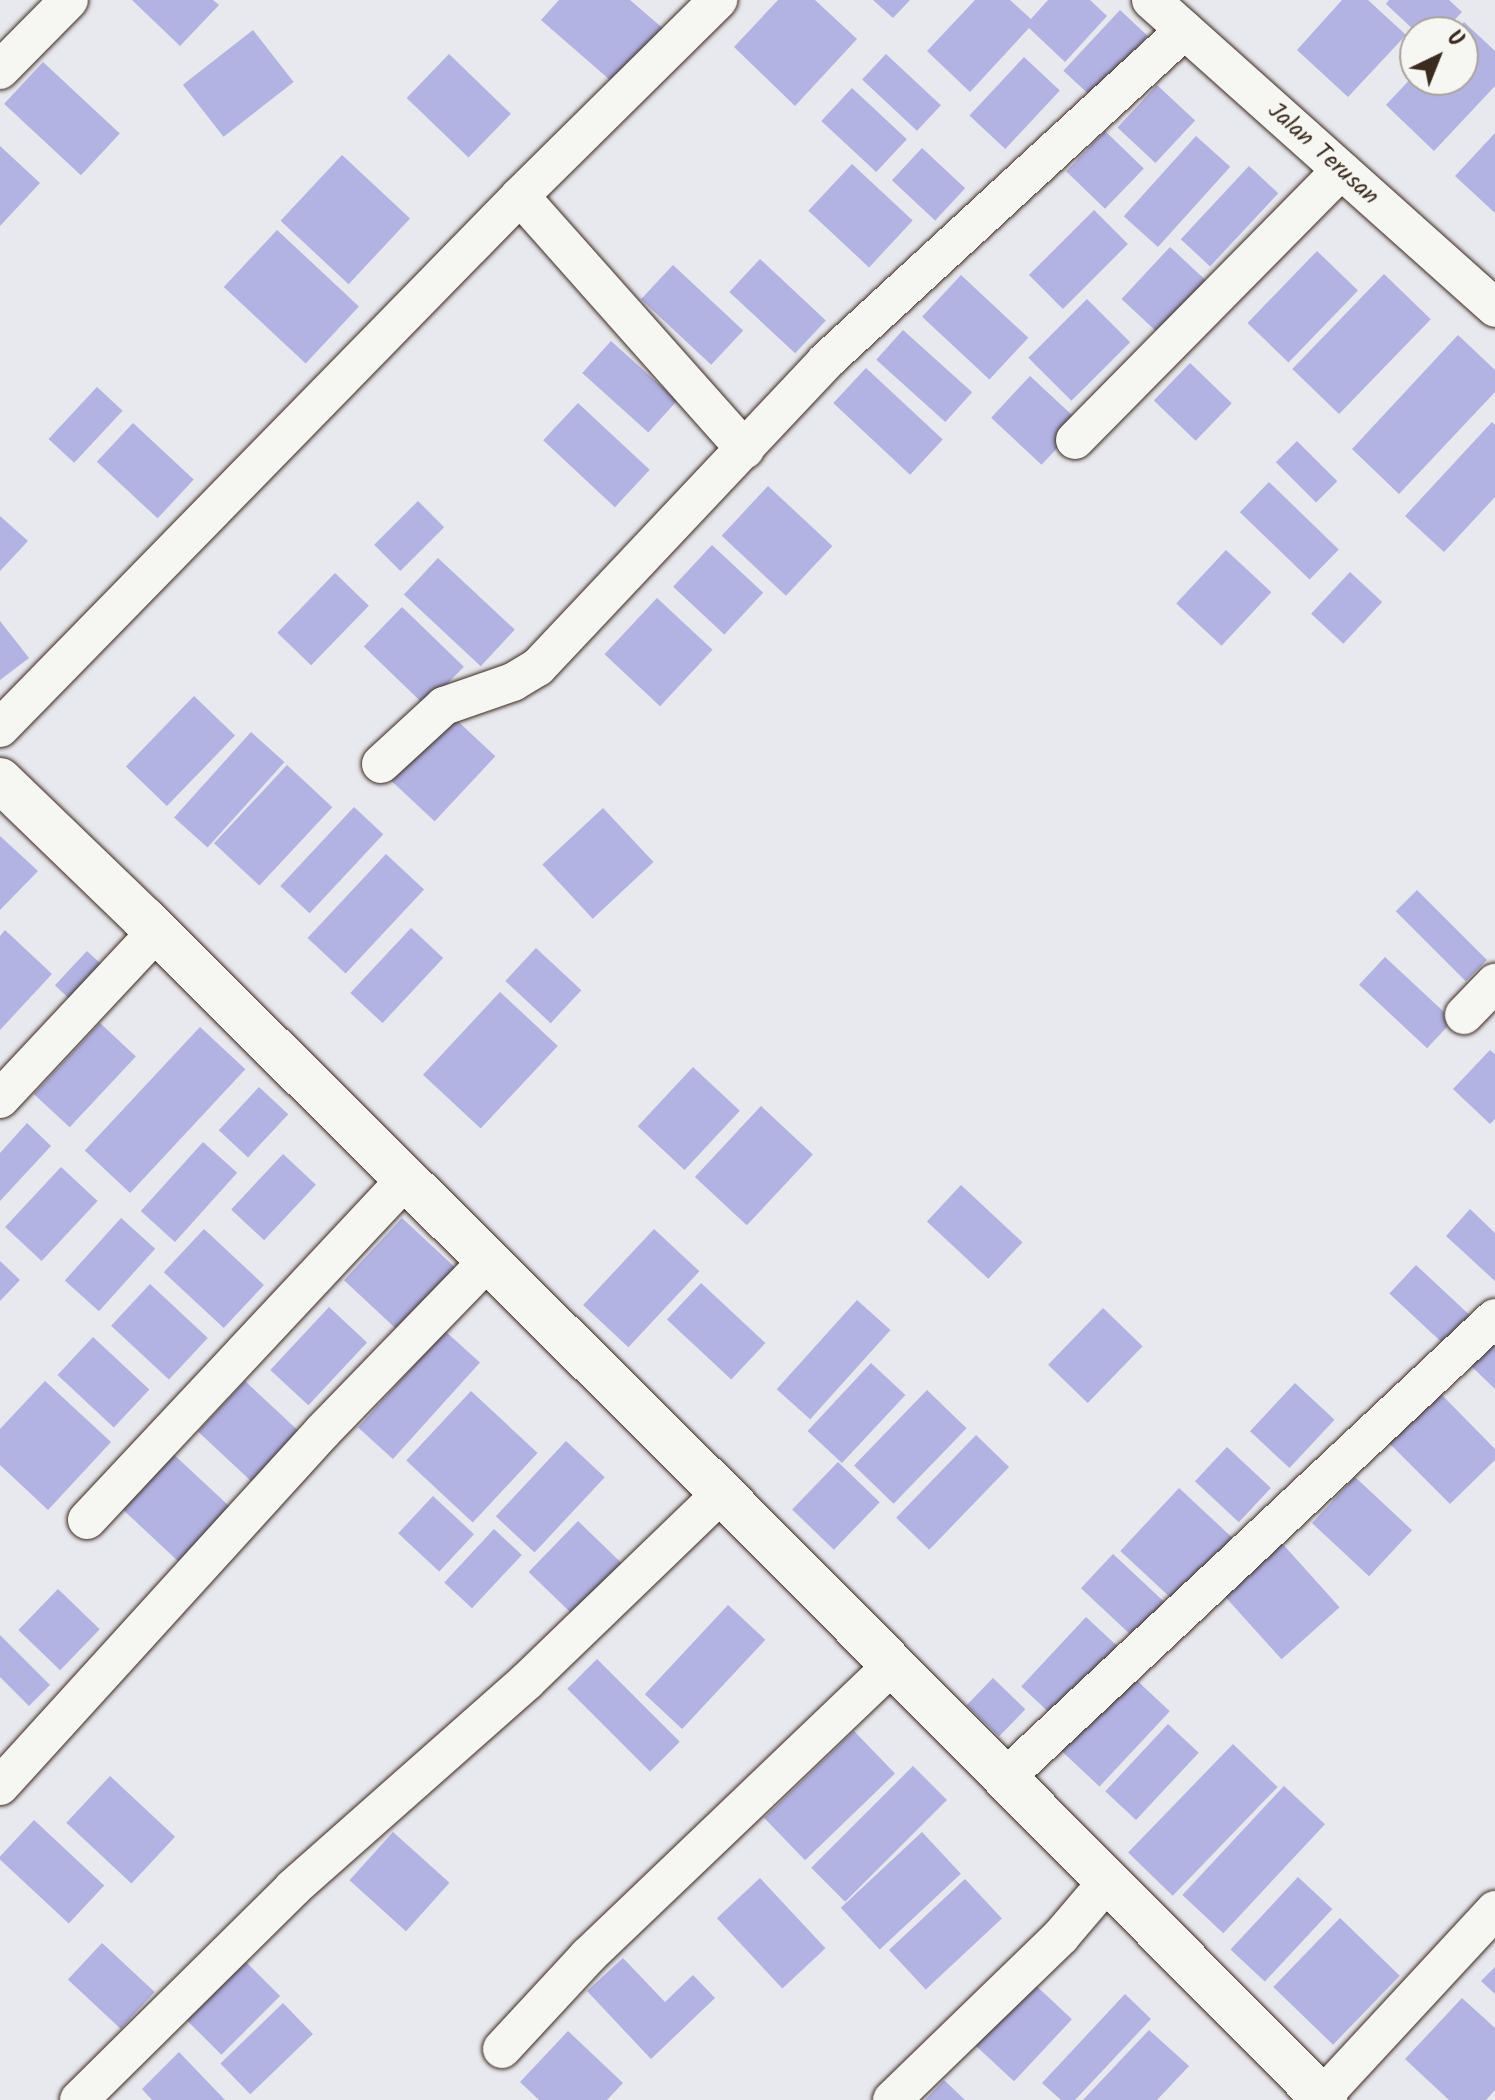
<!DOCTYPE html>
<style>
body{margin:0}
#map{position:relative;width:1495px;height:2100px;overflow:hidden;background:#e8e8ef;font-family:Kalam,sans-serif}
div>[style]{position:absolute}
.building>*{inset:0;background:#b2b2e3;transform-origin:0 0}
.roads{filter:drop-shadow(0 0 2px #3b2a1e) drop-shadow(0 0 2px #3b2a1e)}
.minor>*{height:38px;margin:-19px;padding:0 19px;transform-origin:19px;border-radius:19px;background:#f6f6f2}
.tertiary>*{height:44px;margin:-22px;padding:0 22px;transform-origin:22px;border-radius:22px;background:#f6f6f2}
span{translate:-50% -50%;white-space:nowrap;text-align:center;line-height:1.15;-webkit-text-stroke:6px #f6f6f2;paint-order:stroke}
.street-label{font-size:24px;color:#3b2a1e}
.north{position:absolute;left:1399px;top:16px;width:80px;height:80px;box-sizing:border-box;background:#f6f6f2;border:2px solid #aba49d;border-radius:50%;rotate:43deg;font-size:22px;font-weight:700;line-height:32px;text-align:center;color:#3b2a1e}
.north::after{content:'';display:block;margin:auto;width:28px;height:36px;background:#3b2a1e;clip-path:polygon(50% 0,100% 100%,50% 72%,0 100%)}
</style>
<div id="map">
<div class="building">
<div style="clip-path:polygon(132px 0,213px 0,219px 5px,180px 46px)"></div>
<div style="clip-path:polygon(559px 0,630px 0,666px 31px,618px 87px,541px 20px)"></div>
<div style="clip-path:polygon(778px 0,815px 0,857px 39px,795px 106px,734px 47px)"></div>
<div style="clip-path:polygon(873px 0,910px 0,893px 18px)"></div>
<div style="clip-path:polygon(975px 0,1010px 0,1031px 19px,1048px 0,1090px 0,1107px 16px,1065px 62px,1029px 28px,970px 92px,927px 51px)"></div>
<div style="clip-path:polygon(1342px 0,1368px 0,1406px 35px,1348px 97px,1297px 50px)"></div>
<div style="clip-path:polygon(1389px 0,1449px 0,1462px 12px,1443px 32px,1416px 32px,1386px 4px)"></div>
<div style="left:1120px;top:10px;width:38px;height:83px;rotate:43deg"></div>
<div style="clip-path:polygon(1464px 22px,1495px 51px,1495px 86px,1434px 151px,1386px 105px,1415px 74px,1415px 80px,1463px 80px,1463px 32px,1455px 32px)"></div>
<div style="left:253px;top:30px;width:66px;height:89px;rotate:52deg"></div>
<div style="left:449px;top:54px;width:86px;height:61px;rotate:44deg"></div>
<div style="left:886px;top:54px;width:75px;height:35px;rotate:43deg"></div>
<div style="left:1024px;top:57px;width:49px;height:80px;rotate:43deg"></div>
<div style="left:43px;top:62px;width:105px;height:57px;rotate:43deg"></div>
<div style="left:1157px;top:85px;width:52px;height:58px;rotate:43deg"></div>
<div style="left:852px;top:88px;width:75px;height:45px;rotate:43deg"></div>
<div style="left:1105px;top:131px;width:54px;height:56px;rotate:44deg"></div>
<div style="clip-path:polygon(1495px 133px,1495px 213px,1455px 176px)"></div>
<div style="left:1196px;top:136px;width:46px;height:108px;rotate:42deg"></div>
<div style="clip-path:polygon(0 146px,40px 183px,0 226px)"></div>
<div style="left:922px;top:148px;width:59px;height:44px;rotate:43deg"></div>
<div style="left:342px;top:155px;width:93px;height:90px;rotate:43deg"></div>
<div style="left:852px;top:164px;width:83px;height:64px;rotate:43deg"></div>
<div style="left:1249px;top:166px;width:40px;height:100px;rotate:43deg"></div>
<div style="left:1094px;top:210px;width:48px;height:92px;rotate:45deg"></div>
<div style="left:277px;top:230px;width:112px;height:78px;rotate:43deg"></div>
<div style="left:1170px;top:247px;width:51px;height:71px;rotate:43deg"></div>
<div style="left:1317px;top:251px;width:57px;height:100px;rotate:44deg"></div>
<div style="left:760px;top:259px;width:90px;height:45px;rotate:43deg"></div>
<div style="left:673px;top:265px;width:96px;height:47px;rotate:43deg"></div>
<div style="left:1384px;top:274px;width:65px;height:132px;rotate:44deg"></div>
<div style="left:961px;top:275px;width:92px;height:57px;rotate:43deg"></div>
<div style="left:1087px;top:299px;width:61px;height:83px;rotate:45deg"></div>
<div style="left:903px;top:330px;width:93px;height:40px;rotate:42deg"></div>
<div style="clip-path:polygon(1458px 335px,1495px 370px,1495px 392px,1399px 494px,1352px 449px)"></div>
<div style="left:611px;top:341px;width:89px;height:43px;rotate:42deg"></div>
<div style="left:1190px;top:363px;width:58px;height:52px;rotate:44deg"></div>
<div style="left:866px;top:368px;width:105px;height:48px;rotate:43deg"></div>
<div style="left:1030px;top:376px;width:69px;height:57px;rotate:43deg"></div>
<div style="left:97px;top:387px;width:35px;height:71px;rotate:43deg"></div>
<div style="left:578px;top:403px;width:98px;height:51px;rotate:43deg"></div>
<div style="clip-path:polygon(1492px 422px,1495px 425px,1495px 497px,1444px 552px,1405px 516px)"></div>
<div style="left:133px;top:423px;width:83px;height:53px;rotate:43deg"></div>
<div style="left:1297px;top:441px;width:57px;height:30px;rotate:45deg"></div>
<div style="left:1269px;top:482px;width:97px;height:42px;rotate:44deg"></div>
<div style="left:768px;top:486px;width:88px;height:68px;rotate:43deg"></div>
<div style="left:418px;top:501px;width:37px;height:62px;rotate:45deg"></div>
<div style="clip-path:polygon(0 516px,28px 541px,0 571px)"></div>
<div style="left:712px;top:545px;width:70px;height:57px;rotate:43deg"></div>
<div style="left:1226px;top:550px;width:62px;height:73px;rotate:43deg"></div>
<div style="left:438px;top:558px;width:105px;height:50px;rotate:43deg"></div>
<div style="left:1350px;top:572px;width:44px;height:57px;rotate:43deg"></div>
<div style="left:335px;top:573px;width:47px;height:83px;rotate:44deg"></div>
<div style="left:657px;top:598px;width:76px;height:77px;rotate:43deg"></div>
<div style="left:402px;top:607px;width:86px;height:55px;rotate:44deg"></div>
<div style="clip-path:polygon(0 621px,29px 658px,0 680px)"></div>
<div style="left:194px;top:696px;width:57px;height:98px;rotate:44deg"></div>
<div style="left:450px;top:714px;width:62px;height:89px;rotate:43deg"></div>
<div style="left:251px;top:732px;width:45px;height:115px;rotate:42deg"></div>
<div style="left:287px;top:765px;width:62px;height:107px;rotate:43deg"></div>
<div style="left:354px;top:807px;width:40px;height:108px;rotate:43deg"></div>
<div style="left:603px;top:808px;width:74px;height:83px;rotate:47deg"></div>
<div style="clip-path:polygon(0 836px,38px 871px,0 910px)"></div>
<div style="left:386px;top:854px;width:52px;height:115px;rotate:43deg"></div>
<div style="left:1417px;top:890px;width:99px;height:30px;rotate:45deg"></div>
<div style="left:411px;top:928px;width:44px;height:89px;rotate:43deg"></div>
<div style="clip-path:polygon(5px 930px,52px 974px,0 1030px,0 936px)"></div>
<div style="left:536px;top:948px;width:62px;height:45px;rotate:43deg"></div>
<div style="left:87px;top:951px;width:33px;height:47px;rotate:43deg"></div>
<div style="left:1385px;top:957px;width:93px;height:38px;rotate:43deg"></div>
<div style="left:500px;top:992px;width:79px;height:113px;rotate:43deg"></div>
<div style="left:100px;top:1023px;width:49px;height:97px;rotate:43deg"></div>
<div style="left:200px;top:1027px;width:62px;height:169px;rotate:43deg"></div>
<div style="clip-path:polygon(1490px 1050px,1495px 1054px,1495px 1119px,1490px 1124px,1453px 1089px)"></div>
<div style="left:693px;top:1067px;width:64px;height:81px;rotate:43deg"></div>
<div style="left:259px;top:1087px;width:40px;height:59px;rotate:43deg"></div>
<div style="left:761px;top:1106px;width:71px;height:97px;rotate:43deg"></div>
<div style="clip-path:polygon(27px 1123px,51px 1146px,0 1201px,0 1153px)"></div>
<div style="left:203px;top:1142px;width:46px;height:93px;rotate:42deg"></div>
<div style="left:283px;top:1154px;width:45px;height:76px;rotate:43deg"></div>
<div style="left:61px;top:1167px;width:50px;height:82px;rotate:43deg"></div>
<div style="left:961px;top:1185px;width:84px;height:50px;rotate:43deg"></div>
<div style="clip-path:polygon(1470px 1209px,1495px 1233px,1495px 1281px,1446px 1236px)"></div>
<div style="left:121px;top:1218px;width:46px;height:84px;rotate:42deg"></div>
<div style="left:402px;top:1218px;width:77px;height:85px;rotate:43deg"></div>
<div style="left:204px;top:1229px;width:82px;height:59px;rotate:43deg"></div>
<div style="left:654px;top:1229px;width:62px;height:104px;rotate:43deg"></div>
<div style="clip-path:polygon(0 1261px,20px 1280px,0 1301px)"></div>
<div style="left:1416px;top:1265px;width:82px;height:39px;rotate:43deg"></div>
<div style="left:701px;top:1283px;width:88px;height:50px;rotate:43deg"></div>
<div style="left:150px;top:1284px;width:79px;height:57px;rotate:43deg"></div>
<div style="left:857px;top:1300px;width:45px;height:120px;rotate:42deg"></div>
<div style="left:329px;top:1307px;width:52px;height:86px;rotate:43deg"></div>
<div style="left:1103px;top:1308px;width:55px;height:79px;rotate:44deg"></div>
<div style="left:445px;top:1331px;width:47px;height:130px;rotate:42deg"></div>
<div style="left:93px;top:1337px;width:77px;height:52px;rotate:43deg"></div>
<div style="clip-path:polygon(1495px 1338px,1495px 1389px,1470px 1365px)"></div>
<div style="left:871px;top:1363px;width:47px;height:93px;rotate:43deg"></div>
<div style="clip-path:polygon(45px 1381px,111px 1442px,48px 1510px,0 1465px,0 1429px)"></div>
<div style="left:245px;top:1381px;width:78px;height:69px;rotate:43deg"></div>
<div style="left:1295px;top:1383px;width:54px;height:66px;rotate:43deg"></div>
<div style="left:927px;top:1390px;width:55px;height:105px;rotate:44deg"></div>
<div style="left:471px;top:1391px;width:91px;height:95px;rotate:43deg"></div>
<div style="clip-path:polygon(1439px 1392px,1495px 1449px,1495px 1460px,1450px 1504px,1389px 1443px)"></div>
<div style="left:976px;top:1435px;width:46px;height:115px;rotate:44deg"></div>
<div style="left:566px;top:1441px;width:53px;height:103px;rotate:43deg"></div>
<div style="left:1227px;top:1447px;width:60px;height:47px;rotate:43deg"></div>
<div style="left:170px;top:1451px;width:87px;height:75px;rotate:43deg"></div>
<div style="left:838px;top:1462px;width:58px;height:66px;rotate:44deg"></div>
<div style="left:1355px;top:1477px;width:78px;height:63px;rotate:43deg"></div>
<div style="left:1179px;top:1488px;width:78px;height:86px;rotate:43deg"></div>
<div style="left:433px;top:1496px;width:56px;height:51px;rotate:43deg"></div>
<div style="left:578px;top:1521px;width:69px;height:71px;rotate:44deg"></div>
<div style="left:494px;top:1529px;width:38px;height:73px;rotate:43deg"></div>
<div style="left:1280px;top:1541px;width:89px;height:78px;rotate:48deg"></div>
<div style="left:1113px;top:1554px;width:79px;height:47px;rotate:43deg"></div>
<div style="left:58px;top:1589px;width:58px;height:57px;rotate:44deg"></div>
<div style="left:728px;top:1605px;width:51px;height:122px;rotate:43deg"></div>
<div style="left:1086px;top:1617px;width:50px;height:95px;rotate:43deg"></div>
<div style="clip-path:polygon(0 1635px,50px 1685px,29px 1706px,0 1677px)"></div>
<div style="left:597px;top:1659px;width:117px;height:42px;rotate:45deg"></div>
<div style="left:1131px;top:1675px;width:53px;height:103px;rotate:43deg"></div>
<div style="left:993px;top:1678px;width:45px;height:38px;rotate:44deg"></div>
<div style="left:1168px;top:1724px;width:42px;height:92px;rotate:43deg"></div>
<div style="left:854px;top:1731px;width:59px;height:125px;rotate:46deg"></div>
<div style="left:1233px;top:1744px;width:62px;height:151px;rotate:44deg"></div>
<div style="left:913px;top:1766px;width:48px;height:144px;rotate:45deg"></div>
<div style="left:110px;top:1776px;width:89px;height:64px;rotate:43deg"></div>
<div style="left:1284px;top:1786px;width:56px;height:149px;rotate:43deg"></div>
<div style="left:34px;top:1820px;width:96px;height:52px;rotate:43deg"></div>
<div style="left:393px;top:1832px;width:76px;height:65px;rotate:42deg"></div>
<div style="left:922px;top:1832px;width:57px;height:111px;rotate:47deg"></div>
<div style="left:1298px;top:1877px;width:47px;height:99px;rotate:43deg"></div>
<div style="left:760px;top:1878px;width:96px;height:59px;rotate:47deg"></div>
<div style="left:965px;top:1879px;width:54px;height:104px;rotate:47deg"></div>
<div style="left:1340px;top:1918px;width:83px;height:96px;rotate:44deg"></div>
<div style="left:102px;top:1943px;width:72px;height:50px;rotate:43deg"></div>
<div style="clip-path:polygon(623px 1958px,665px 2002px,693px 1975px,715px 1998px,651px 2059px,587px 1991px)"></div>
<div style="left:244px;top:1960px;width:51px;height:83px;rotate:45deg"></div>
<div style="clip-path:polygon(1495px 1967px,1495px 1994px,1481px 1981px)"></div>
<div style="left:1031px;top:1981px;width:56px;height:85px;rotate:43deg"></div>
<div style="clip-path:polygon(1125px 1994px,1151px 2019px,1075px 2100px,1061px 2100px,1042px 2083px)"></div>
<div style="clip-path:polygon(1462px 1998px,1495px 2028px,1495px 2090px,1486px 2100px,1449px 2100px,1405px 2059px)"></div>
<div style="left:283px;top:2003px;width:43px;height:87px;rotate:46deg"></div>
<div style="clip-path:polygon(1149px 2030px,1189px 2066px,1157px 2100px,1083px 2100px)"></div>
<div style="clip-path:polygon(568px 2031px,623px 2083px,607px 2100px,539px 2100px,520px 2082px)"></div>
<div style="clip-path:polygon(179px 2052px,225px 2100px,152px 2100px,142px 2089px)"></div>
<div style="clip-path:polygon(944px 2080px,965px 2100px,925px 2100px)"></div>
</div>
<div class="roads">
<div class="minor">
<div style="left:1151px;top:0;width:462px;rotate:41.8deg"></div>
<div style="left:0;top:70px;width:98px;rotate:-45.4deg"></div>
<div style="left:520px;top:196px;width:339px;rotate:48.4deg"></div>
<div style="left:1075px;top:440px;width:379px;rotate:-45.4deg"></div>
<div style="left:0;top:728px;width:744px;rotate:-45.65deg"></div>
<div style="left:520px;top:196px;width:279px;rotate:-44.7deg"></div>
<div style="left:381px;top:764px;width:86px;rotate:-42.6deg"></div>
<div style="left:444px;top:706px;width:73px;rotate:-19.2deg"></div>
<div style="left:513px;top:682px;width:29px;rotate:-31deg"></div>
<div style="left:538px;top:667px;width:420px;rotate:-46.7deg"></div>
<div style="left:826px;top:361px;width:488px;rotate:-42.7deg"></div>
<div style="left:1464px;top:1015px;width:45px;rotate:-45.9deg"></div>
<div style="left:0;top:1099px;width:230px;rotate:-46.9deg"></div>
<div style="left:87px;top:1520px;width:467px;rotate:-46.9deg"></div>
<div style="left:1005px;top:1778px;width:672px;rotate:-43.19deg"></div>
<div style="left:0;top:1786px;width:480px;rotate:-47.7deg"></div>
<div style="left:323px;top:1431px;width:237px;rotate:-45.9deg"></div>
<div style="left:502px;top:2049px;width:127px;rotate:-47.2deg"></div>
<div style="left:588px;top:1956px;width:421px;rotate:-43.7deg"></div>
<div style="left:1322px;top:2097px;width:255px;rotate:-47.2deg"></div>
<div style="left:79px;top:2100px;width:301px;rotate:-44.7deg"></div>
<div style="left:293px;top:1888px;width:312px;rotate:-41.5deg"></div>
<div style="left:527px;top:1681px;width:271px;rotate:-44deg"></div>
<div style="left:892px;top:2100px;width:235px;rotate:-44.1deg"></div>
<div style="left:1061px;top:1936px;width:71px;rotate:-49.6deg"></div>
</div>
<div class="tertiary">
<div style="left:0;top:780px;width:200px;rotate:44deg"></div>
<div style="left:144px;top:919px;width:815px;rotate:44.8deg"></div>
<div style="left:722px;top:1493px;width:856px;rotate:45.19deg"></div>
</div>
</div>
<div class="street-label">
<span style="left:1323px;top:154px;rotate:42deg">Jalan Terusan</span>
</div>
<div class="north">U</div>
</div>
